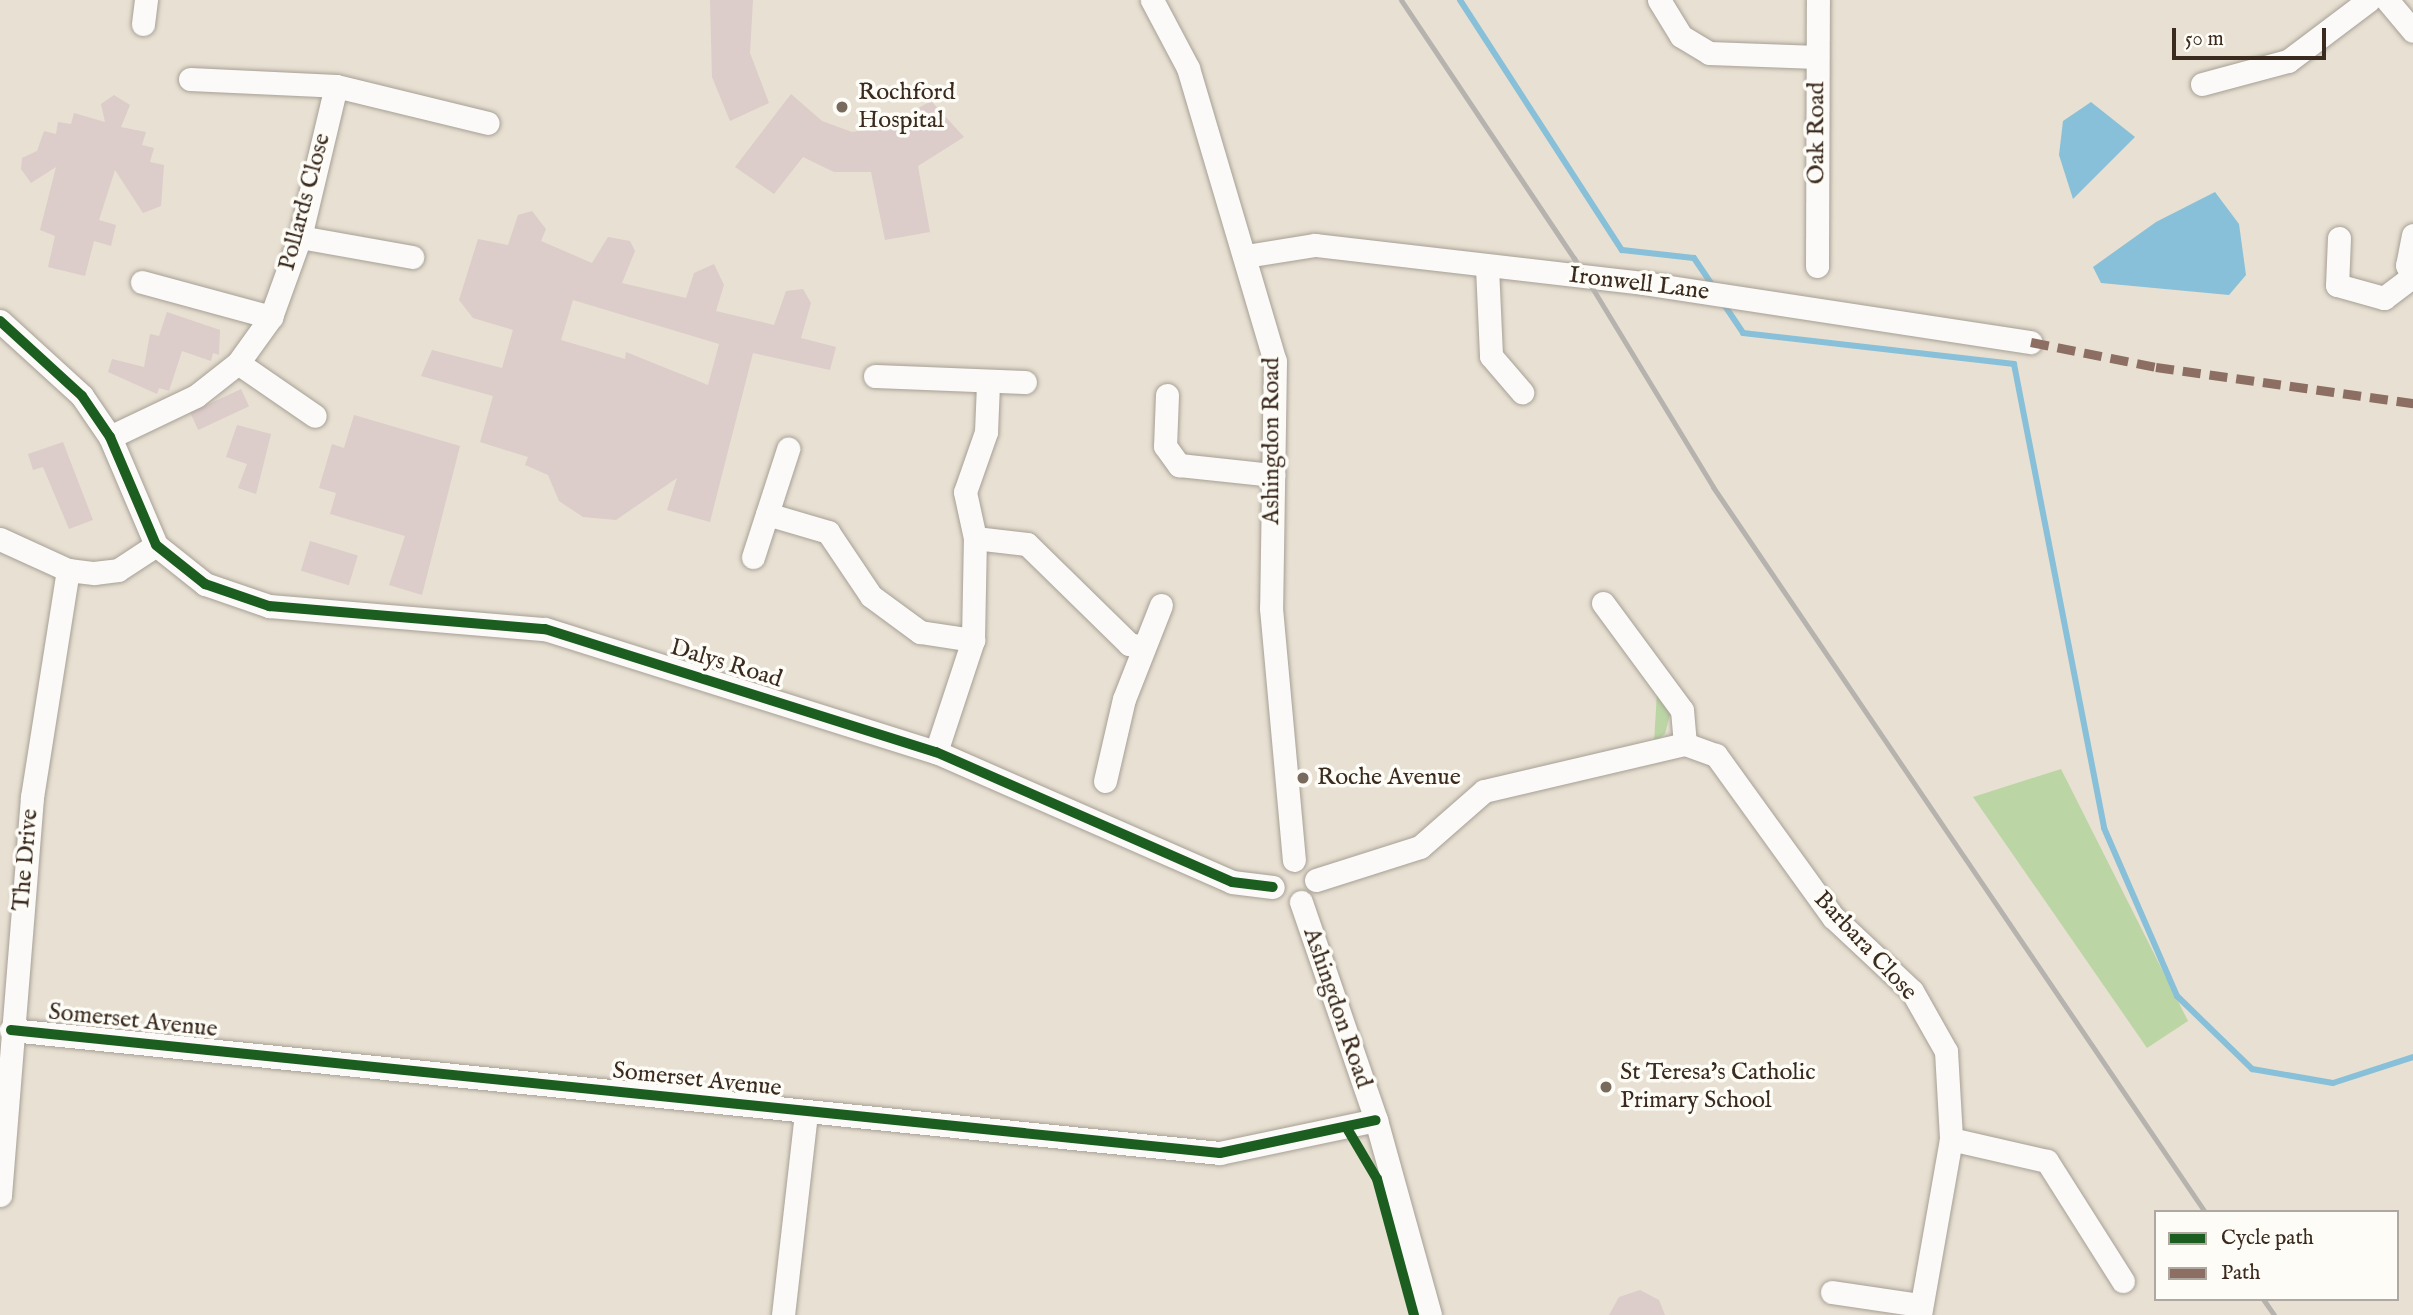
<!DOCTYPE html>
<style>
body{margin:0}
#map{position:relative;width:2413px;height:1315px;overflow:hidden;background:#e8e0d2;font-family:"IM FELL English",serif}
div>[style]{position:absolute}
.green>*{inset:0;background:#bbd6a4}
.water>*{inset:0;background:#87c0d8}
.stream>*{height:6px;margin:-3px;padding:0 3px;transform-origin:3px;border-radius:3px;background:#87c0d8}
.building>*{inset:0;background:#dcccca;transform-origin:0 0}
.roads{filter:drop-shadow(0 0 2px #a6a096) drop-shadow(0 0 2px #a6a096)}
.minor>*{height:23px;margin:-11.5px;padding:0 11.5px;transform-origin:11.5px;border-radius:11.5px;background:#fcfaf8}
.rail>*{height:5px;margin:-2.5px;padding:0 2.5px;transform-origin:2.5px;border-radius:2.5px;background:#b6b3af}
.quiet>*{height:9px;margin-top:-4.5px;transform-origin:0;background:repeating-linear-gradient(90deg,#8d6e63 0 18px,transparent 0 27px)}
.cycleway>*{height:10px;margin:-5px;padding:0 5px;transform-origin:5px;border-radius:5px;background:#1b5e20}
.dots>*{width:19px;height:19px;translate:-50% -50%;box-sizing:border-box;border:4px solid #fdfcf7;border-radius:50%}
span{translate:-50% -50%;white-space:nowrap;text-align:center;line-height:1.15;-webkit-text-stroke:7px #fdfcf7;paint-order:stroke}
.poi-label{font-size:24px;color:#3b2a1e}
.left{translate:0 -50%;text-align:left}
.street-label{font-size:24px;color:#3b2a1e}
.legend{position:absolute;left:2154px;top:1210px;width:245px;height:91px;box-sizing:border-box;background:#fdfcf7;border:2px solid #afa8a0;margin:0;padding:9px 12px;list-style:none;font-size:21px;color:#3b2a1e}
.legend li{display:flex;align-items:center;gap:14px;height:35px}
.legend b{width:35px;border:2px solid #afa8a0}
.scale{position:absolute;left:2172px;top:28px;width:154px;height:32px;box-sizing:border-box;border:4px solid #3b2a1e;border-top:0;padding-left:9px;font-size:21px;line-height:24px;white-space:nowrap;color:#3b2a1e;-webkit-text-stroke:5px #fdfcf7;paint-order:stroke}
</style>
<div id="map">
<div class="green">
<div style="clip-path:polygon(1657px 692px,1670px 714px,1665px 734px,1654px 742px)"></div>
<div style="clip-path:polygon(2061px 769px,2188px 1021px,2147px 1048px,1973px 797px)"></div>
</div>
<div class="water">
<div style="clip-path:polygon(2091px 102px,2135px 137px,2073px 199px,2059px 155px,2063px 121px)"></div>
<div style="clip-path:polygon(2215px 192px,2239px 224px,2246px 275px,2229px 295px,2101px 283px,2093px 267px,2156px 222px)"></div>
</div>
<div class="stream">
<div style="left:1460px;top:0;width:298px;rotate:57.1deg"></div>
<div style="left:1622px;top:250px;width:72px;rotate:6.3deg"></div>
<div style="left:1694px;top:258px;width:34px;rotate:56deg"></div>
<div style="left:1723px;top:303px;width:36px;rotate:56deg"></div>
<div style="left:1743px;top:333px;width:273px;rotate:6.5deg"></div>
<div style="left:2014px;top:364px;width:473px;rotate:79deg"></div>
<div style="left:2104px;top:828px;width:183px;rotate:66.5deg"></div>
<div style="left:2177px;top:996px;width:105px;rotate:44.2deg"></div>
<div style="left:2252px;top:1069px;width:82px;rotate:9.8deg"></div>
<div style="left:2333px;top:1083px;width:84px;rotate:-18deg"></div>
</div>
<div class="building">
<div style="clip-path:polygon(710px 0,753px 0,750px 53px,769px 103px,730px 121px,712px 77px)"></div>
<div style="clip-path:polygon(791px 94px,822px 121px,852px 132px,885px 127px,931px 101px,964px 137px,918px 166px,930px 232px,885px 240px,871px 172px,834px 172px,803px 157px,774px 194px,735px 167px)"></div>
<div style="clip-path:polygon(114px 95px,130px 105px,121px 127px,146px 132px,142px 145px,154px 148px,150px 162px,164px 165px,161px 206px,143px 213px,115px 170px,99px 220px,116px 225px,111px 246px,94px 241px,85px 276px,48px 267px,55px 236px,40px 230px,56px 167px,31px 183px,21px 169px,22px 158px,37px 151px,44px 131px,56px 134px,58px 122px,71px 124px,74px 113px,105px 122px,101px 104px)"></div>
<div style="clip-path:polygon(evenodd,532px 211px,546px 229px,541px 241px,592px 263px,608px 237px,630px 241px,635px 251px,622px 283px,686px 298px,694px 273px,714px 264px,724px 285px,716px 311px,774px 325px,786px 291px,803px 289px,811px 303px,801px 338px,836px 347px,830px 370px,753px 353px,710px 522px,667px 510px,677px 478px,616px 520px,583px 517px,559px 501px,548px 475px,525px 465px,528px 457px,480px 442px,493px 396px,421px 376px,432px 350px,502px 368px,513px 330px,473px 318px,459px 300px,478px 239px,508px 245px,518px 215px,532px 211px,573px 300px,719px 344px,708px 385px,626px 352px,625px 359px,561px 340px,573px 300px)"></div>
<div style="clip-path:polygon(167px 312px,220px 330px,219px 355px,213px 353px,211px 361px,182px 351px,169px 391px,159px 388px,157px 394px,108px 372px,112px 359px,144px 367px,150px 334px,159px 336px)"></div>
<div style="left:241px;top:389px;width:19px;height:56px;rotate:65deg"></div>
<div style="clip-path:polygon(354px 415px,460px 446px,422px 595px,389px 585px,405px 536px,330px 514px,336px 493px,319px 488px,332px 444px,344px 448px)"></div>
<div style="clip-path:polygon(237px 425px,271px 434px,256px 494px,238px 488px,247px 464px,226px 457px)"></div>
<div style="clip-path:polygon(63px 442px,93px 520px,69px 529px,43px 467px,33px 470px,28px 454px)"></div>
<div style="left:310px;top:541px;width:50px;height:31px;rotate:17deg"></div>
<div style="clip-path:polygon(1640px 1290px,1659px 1300px,1665px 1315px,1609px 1315px,1619px 1297px)"></div>
</div>
<div class="roads">
<div class="minor">
<div style="left:1152px;top:0;width:77px;rotate:62.1deg"></div>
<div style="left:1188px;top:68px;width:306px;rotate:73.5deg"></div>
<div style="left:1275px;top:361px;width:247px;rotate:90.9deg"></div>
<div style="left:1271px;top:608px;width:253px;rotate:84.8deg"></div>
<div style="left:1659px;top:0;width:42px;rotate:58.6deg"></div>
<div style="left:1681px;top:36px;width:33px;rotate:31deg"></div>
<div style="left:1709px;top:53px;width:108px;rotate:2.1deg"></div>
<div style="left:2387px;top:0;width:40px;rotate:50deg"></div>
<div style="left:143px;top:24px;width:24px;rotate:-83deg"></div>
<div style="left:190px;top:79px;width:146px;rotate:2.7deg"></div>
<div style="left:336px;top:86px;width:156px;rotate:13.7deg"></div>
<div style="left:2202px;top:84px;width:89px;rotate:-15deg"></div>
<div style="left:2288px;top:61px;width:101px;rotate:-37deg"></div>
<div style="left:2413px;top:235px;width:31px;rotate:101deg"></div>
<div style="left:2407px;top:265px;width:14px;rotate:65deg"></div>
<div style="left:300px;top:237px;width:114px;rotate:10.1deg"></div>
<div style="left:2339px;top:238px;width:47px;rotate:92.4deg"></div>
<div style="left:2337px;top:285px;width:49px;rotate:15.5deg"></div>
<div style="left:2384px;top:298px;width:34px;rotate:-37deg"></div>
<div style="left:1246px;top:256px;width:70px;rotate:-9.1deg"></div>
<div style="left:1315px;top:245px;width:331px;rotate:6.6deg"></div>
<div style="left:1644px;top:283px;width:391px;rotate:8.7deg"></div>
<div style="left:1817px;top:266px;width:266px;rotate:-89.8deg"></div>
<div style="left:1487px;top:267px;width:89px;rotate:87.4deg"></div>
<div style="left:1491px;top:356px;width:48px;rotate:49.3deg"></div>
<div style="left:142px;top:282px;width:134px;rotate:15.2deg"></div>
<div style="left:0;top:321px;width:111px;rotate:42.4deg"></div>
<div style="left:82px;top:396px;width:50px;rotate:55.7deg"></div>
<div style="left:110px;top:437px;width:117px;rotate:66.9deg"></div>
<div style="left:156px;top:545px;width:63px;rotate:38.5deg"></div>
<div style="left:205px;top:584px;width:68px;rotate:19deg"></div>
<div style="left:269px;top:606px;width:277px;rotate:4.8deg"></div>
<div style="left:545px;top:629px;width:410px;rotate:17.5deg"></div>
<div style="left:936px;top:752px;width:323px;rotate:23.7deg"></div>
<div style="left:1232px;top:882px;width:41px;rotate:7deg"></div>
<div style="left:238px;top:363px;width:93px;rotate:34.5deg"></div>
<div style="left:875px;top:376px;width:150px;rotate:2.3deg"></div>
<div style="left:1167px;top:395px;width:51px;rotate:92.2deg"></div>
<div style="left:1165px;top:446px;width:24px;rotate:54deg"></div>
<div style="left:1179px;top:465px;width:95px;rotate:6.1deg"></div>
<div style="left:110px;top:437px;width:95px;rotate:-25.5deg"></div>
<div style="left:196px;top:396px;width:53px;rotate:-38.2deg"></div>
<div style="left:238px;top:363px;width:57px;rotate:-54.3deg"></div>
<div style="left:271px;top:317px;width:85px;rotate:-70.1deg"></div>
<div style="left:300px;top:237px;width:155px;rotate:-76.6deg"></div>
<div style="left:767px;top:514px;width:64px;rotate:16.4deg"></div>
<div style="left:828px;top:532px;width:77px;rotate:56.1deg"></div>
<div style="left:871px;top:596px;width:61px;rotate:36.3deg"></div>
<div style="left:920px;top:632px;width:54px;rotate:8.6deg"></div>
<div style="left:975px;top:538px;width:52px;rotate:6.6deg"></div>
<div style="left:1027px;top:544px;width:143px;rotate:44.4deg"></div>
<div style="left:1129px;top:644px;width:13px;rotate:13deg"></div>
<div style="left:0;top:539px;width:75px;rotate:24.5deg"></div>
<div style="left:68px;top:570px;width:26px;rotate:7deg"></div>
<div style="left:94px;top:573px;width:24px;rotate:-7deg"></div>
<div style="left:118px;top:570px;width:45px;rotate:-33.3deg"></div>
<div style="left:753px;top:557px;width:114px;rotate:-72deg"></div>
<div style="left:1603px;top:603px;width:133px;rotate:53.6deg"></div>
<div style="left:1682px;top:710px;width:34px;rotate:85deg"></div>
<div style="left:1685px;top:744px;width:33px;rotate:20deg"></div>
<div style="left:1716px;top:755px;width:200px;rotate:54.2deg"></div>
<div style="left:1833px;top:917px;width:108px;rotate:43.1deg"></div>
<div style="left:1912px;top:991px;width:69px;rotate:60.5deg"></div>
<div style="left:1946px;top:1051px;width:88px;rotate:86.7deg"></div>
<div style="left:1951px;top:1139px;width:179px;rotate:100deg"></div>
<div style="left:936px;top:752px;width:118px;rotate:-71.7deg"></div>
<div style="left:973px;top:640px;width:102px;rotate:-88.9deg"></div>
<div style="left:975px;top:538px;width:47px;rotate:-102.3deg"></div>
<div style="left:965px;top:492px;width:64px;rotate:-70.7deg"></div>
<div style="left:986px;top:432px;width:48px;rotate:-87.6deg"></div>
<div style="left:1105px;top:781px;width:84px;rotate:-77deg"></div>
<div style="left:1124px;top:699px;width:101px;rotate:-68.5deg"></div>
<div style="left:1316px;top:880px;width:109px;rotate:-17.6deg"></div>
<div style="left:1420px;top:847px;width:85px;rotate:-41.2deg"></div>
<div style="left:1484px;top:791px;width:206px;rotate:-13.2deg"></div>
<div style="left:1301px;top:902px;width:231px;rotate:71deg"></div>
<div style="left:1376px;top:1120px;width:202px;rotate:74.5deg"></div>
<div style="left:11px;top:1030px;width:1215px;rotate:5.81deg"></div>
<div style="left:1220px;top:1153px;width:159px;rotate:-11.9deg"></div>
<div style="left:1951px;top:1139px;width:98px;rotate:12.9deg"></div>
<div style="left:2047px;top:1161px;width:142px;rotate:57.7deg"></div>
<div style="left:0;top:1195px;width:399px;rotate:-85.4deg"></div>
<div style="left:32px;top:797px;width:230px;rotate:-81deg"></div>
<div style="left:1832px;top:1292px;width:88px;rotate:8.5deg"></div>
<div style="left:783px;top:1315px;width:204px;rotate:-83.5deg"></div>
</div>
</div>
<div class="rail">
<div style="left:1401px;top:0;width:311px;rotate:56.2deg"></div>
<div style="left:1574px;top:258px;width:268px;rotate:58.7deg"></div>
<div style="left:1713px;top:487px;width:876px;rotate:55.84deg"></div>
<div style="left:2263px;top:1299px;width:19px;rotate:55deg"></div>
</div>
<div class="quiet">
<div style="left:2031px;top:342px;width:127px;rotate:11.3deg"></div>
<div style="left:2156px;top:367px;width:260px;rotate:8deg"></div>
</div>
<div class="cycleway">
<div style="left:0;top:321px;width:111px;rotate:42.4deg"></div>
<div style="left:82px;top:396px;width:50px;rotate:55.7deg"></div>
<div style="left:110px;top:437px;width:117px;rotate:66.9deg"></div>
<div style="left:156px;top:545px;width:63px;rotate:38.5deg"></div>
<div style="left:205px;top:584px;width:68px;rotate:19deg"></div>
<div style="left:269px;top:606px;width:277px;rotate:4.8deg"></div>
<div style="left:545px;top:629px;width:410px;rotate:17.5deg"></div>
<div style="left:936px;top:752px;width:323px;rotate:23.7deg"></div>
<div style="left:1232px;top:882px;width:41px;rotate:7deg"></div>
<div style="left:11px;top:1030px;width:1215px;rotate:5.81deg"></div>
<div style="left:1220px;top:1153px;width:159px;rotate:-11.9deg"></div>
<div style="left:1348px;top:1130px;width:57px;rotate:59.4deg"></div>
<div style="left:1377px;top:1179px;width:141px;rotate:74.8deg"></div>
</div>
<div class="dots">
<div style="left:842px;top:107px;background:#786a5d"></div>
<div style="left:1303px;top:778px;background:#786a5d"></div>
<div style="left:1606px;top:1087px;background:#786a5d"></div>
</div>
<div class="poi-label">
<span class="left" style="left:858px;top:107px">Rochford<br>Hospital</span>
<span class="left" style="left:1317px;top:778px">Roche Avenue</span>
<span class="left" style="left:1620px;top:1087px">St Teresa's Catholic<br>Primary School</span>
</div>
<div class="street-label">
<span style="left:1817px;top:133px;rotate:-90deg">Oak Road</span>
<span style="left:305px;top:202px;rotate:-75deg">Pollards Close</span>
<span style="left:1639px;top:284px;rotate:7deg">Ironwell Lane</span>
<span style="left:1272px;top:441px;rotate:-90deg">Ashingdon Road</span>
<span style="left:726px;top:664px;rotate:17deg">Dalys Road</span>
<span style="left:26px;top:860px;rotate:-85deg">The Drive</span>
<span style="left:1865px;top:946px;rotate:47deg">Barbara Close</span>
<span style="left:1337px;top:1008px;rotate:71deg">Ashingdon Road</span>
<span style="left:133px;top:1021px;rotate:6deg">Somerset Avenue</span>
<span style="left:697px;top:1080px;rotate:6deg">Somerset Avenue</span>
</div>
<ul class="legend">
<li><b style="height:9px;background:#1b5e20"></b>Cycle path</li>
<li><b style="height:9px;background:#8d6e63"></b>Path</li>
</ul>
<div class="scale">50 m</div>
</div>
